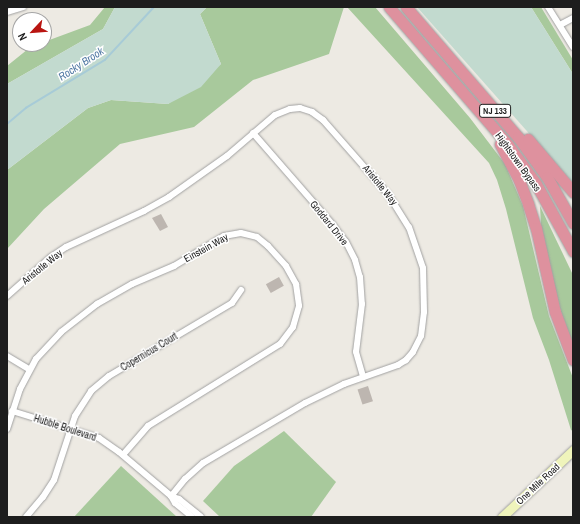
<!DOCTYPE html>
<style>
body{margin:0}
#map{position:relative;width:580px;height:524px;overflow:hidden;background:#edeae3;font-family:"Archivo Narrow",sans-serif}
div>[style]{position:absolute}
.forest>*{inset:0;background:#a8c99c}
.wetland>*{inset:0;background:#c2dacf}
.stream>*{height:1.5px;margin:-0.75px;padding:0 0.75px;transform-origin:0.75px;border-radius:0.75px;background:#a7cbd7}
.building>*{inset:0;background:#bdb6b0;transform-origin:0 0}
.roads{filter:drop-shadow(0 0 1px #a1a1a1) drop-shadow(0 0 1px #a1a1a1)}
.street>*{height:6px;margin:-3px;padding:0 3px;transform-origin:3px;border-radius:3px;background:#fff}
.secondary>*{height:9px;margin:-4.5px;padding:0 4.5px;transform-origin:4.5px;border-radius:4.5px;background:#eff4bb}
.highway>*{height:11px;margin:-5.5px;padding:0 5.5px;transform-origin:5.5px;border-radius:5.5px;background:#de919e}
span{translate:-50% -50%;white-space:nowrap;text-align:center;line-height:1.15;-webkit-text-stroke:3px #fff;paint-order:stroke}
.shield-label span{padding:1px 3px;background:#fff;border:1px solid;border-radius:3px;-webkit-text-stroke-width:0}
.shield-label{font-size:9px;color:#1d1d1d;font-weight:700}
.street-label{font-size:10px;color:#1d1d1d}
.water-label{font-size:11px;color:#5279a4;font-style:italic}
.frame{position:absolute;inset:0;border:8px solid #1d1d1d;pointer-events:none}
.north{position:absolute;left:12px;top:12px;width:40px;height:40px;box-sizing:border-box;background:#fff;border:1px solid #a5a5a5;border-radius:50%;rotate:244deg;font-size:11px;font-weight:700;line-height:16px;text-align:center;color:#1d1d1d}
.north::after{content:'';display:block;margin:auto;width:14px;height:18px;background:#b91511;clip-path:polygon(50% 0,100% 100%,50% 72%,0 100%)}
</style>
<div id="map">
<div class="forest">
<div style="clip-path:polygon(105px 7px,115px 7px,103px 29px,7px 84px,7px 66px,33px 45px,44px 44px,44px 42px,90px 25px)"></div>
<div style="clip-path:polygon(207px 7px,344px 7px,329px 54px,253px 80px,194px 127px,120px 144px,44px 209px,7px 249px,7px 170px,88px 108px,111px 100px,168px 104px,221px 64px,200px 14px)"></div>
<div style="clip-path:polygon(347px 7px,375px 7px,470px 118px,505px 164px,523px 206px,549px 316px,573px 378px,573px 431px,571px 430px,549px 360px,533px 318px,506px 209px,497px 180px,489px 163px)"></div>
<div style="clip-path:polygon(531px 7px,541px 7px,573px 60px,573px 74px)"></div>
<div style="clip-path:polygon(540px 206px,573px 275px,573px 348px,567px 334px,542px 241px)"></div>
<div style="clip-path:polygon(284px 431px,336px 482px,311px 517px,220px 517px,203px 501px,234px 466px)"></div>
<div style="clip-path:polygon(121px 466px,177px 517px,74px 517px)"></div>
</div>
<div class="wetland">
<div style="clip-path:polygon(115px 7px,207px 7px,200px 14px,221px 64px,201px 87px,168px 104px,111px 100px,88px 108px,7px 170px,7px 84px,103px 29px)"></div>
<div style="clip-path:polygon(417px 7px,531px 7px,573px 74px,573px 183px)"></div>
</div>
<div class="stream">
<div style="left:7px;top:124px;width:25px;rotate:-40deg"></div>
<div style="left:26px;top:108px;width:92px;rotate:-31.3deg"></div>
<div style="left:105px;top:60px;width:72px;rotate:-47.2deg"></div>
</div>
<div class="building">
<div style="clip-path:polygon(161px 214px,168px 227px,160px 231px,152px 218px)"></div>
<div style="left:279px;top:277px;width:10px;height:15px;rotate:61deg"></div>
<div style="left:368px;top:386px;width:16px;height:11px;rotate:72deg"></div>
</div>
<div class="roads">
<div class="street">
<div style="left:548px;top:7px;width:47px;rotate:58deg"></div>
<div style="left:7px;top:12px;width:17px;rotate:-17deg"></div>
<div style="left:560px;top:25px;width:15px;rotate:-28deg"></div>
<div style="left:253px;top:133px;width:122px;rotate:49deg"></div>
<div style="left:333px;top:225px;width:21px;rotate:53deg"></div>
<div style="left:346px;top:242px;width:20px;rotate:63deg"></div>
<div style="left:355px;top:260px;width:18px;rotate:74deg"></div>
<div style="left:360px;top:277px;width:27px;rotate:86deg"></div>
<div style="left:362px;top:304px;width:48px;rotate:97.1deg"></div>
<div style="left:356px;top:352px;width:26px;rotate:74deg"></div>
<div style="left:7px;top:296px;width:59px;rotate:-41.6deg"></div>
<div style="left:51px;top:257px;width:18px;rotate:-34deg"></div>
<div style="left:66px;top:247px;width:86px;rotate:-24.8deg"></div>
<div style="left:144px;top:211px;width:29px;rotate:-29deg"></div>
<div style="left:169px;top:197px;width:71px;rotate:-35.3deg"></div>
<div style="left:227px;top:156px;width:63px;rotate:-40.5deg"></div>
<div style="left:275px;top:115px;width:16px;rotate:-22deg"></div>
<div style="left:290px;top:109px;width:10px;rotate:-6deg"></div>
<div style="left:300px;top:108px;width:13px;rotate:18deg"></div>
<div style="left:312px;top:112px;width:14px;rotate:36deg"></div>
<div style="left:323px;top:120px;width:98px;rotate:48.7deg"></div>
<div style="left:388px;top:194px;width:39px;rotate:58deg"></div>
<div style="left:409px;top:227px;width:43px;rotate:71.1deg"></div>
<div style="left:423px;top:268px;width:44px;rotate:88.7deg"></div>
<div style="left:424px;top:312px;width:24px;rotate:97deg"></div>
<div style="left:421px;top:336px;width:18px;rotate:117deg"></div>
<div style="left:413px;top:352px;width:11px;rotate:131deg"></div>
<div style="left:406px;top:360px;width:9px;rotate:148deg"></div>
<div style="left:398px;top:365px;width:57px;rotate:160.6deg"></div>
<div style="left:344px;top:384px;width:43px;rotate:154deg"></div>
<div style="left:305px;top:403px;width:118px;rotate:149.5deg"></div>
<div style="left:203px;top:463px;width:24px;rotate:138deg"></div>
<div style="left:185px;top:479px;width:22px;rotate:129deg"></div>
<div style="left:7px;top:356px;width:26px;rotate:31deg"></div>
<div style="left:12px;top:411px;width:91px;rotate:17.2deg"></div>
<div style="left:99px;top:438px;width:24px;rotate:35deg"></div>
<div style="left:119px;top:452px;width:68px;rotate:40.2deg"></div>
<div style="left:171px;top:496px;width:9px;rotate:21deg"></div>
<div style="left:179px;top:499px;width:28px;rotate:39deg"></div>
<div style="left:7px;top:429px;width:42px;rotate:-72deg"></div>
<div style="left:20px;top:389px;width:34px;rotate:-62deg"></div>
<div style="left:36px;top:359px;width:37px;rotate:-47deg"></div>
<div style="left:61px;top:332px;width:46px;rotate:-37.9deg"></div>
<div style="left:97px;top:304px;width:40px;rotate:-29.7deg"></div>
<div style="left:132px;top:284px;width:46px;rotate:-23.2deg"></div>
<div style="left:174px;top:266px;width:58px;rotate:-31deg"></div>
<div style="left:224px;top:236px;width:17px;rotate:-10deg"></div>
<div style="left:241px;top:233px;width:16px;rotate:14deg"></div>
<div style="left:257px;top:237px;width:14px;rotate:39deg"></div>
<div style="left:268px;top:246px;width:27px;rotate:48deg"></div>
<div style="left:286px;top:266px;width:21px;rotate:61deg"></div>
<div style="left:296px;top:284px;width:22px;rotate:82deg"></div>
<div style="left:299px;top:306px;width:22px;rotate:106deg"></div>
<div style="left:293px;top:327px;width:21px;rotate:127deg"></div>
<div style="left:280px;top:344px;width:155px;rotate:148.2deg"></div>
<div style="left:148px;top:426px;width:38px;rotate:131deg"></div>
<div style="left:171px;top:496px;width:8px;rotate:60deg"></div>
<div style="left:175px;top:503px;width:22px;rotate:39deg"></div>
<div style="left:26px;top:517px;width:26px;rotate:-50deg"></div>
<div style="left:43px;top:497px;width:20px;rotate:-57deg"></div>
<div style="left:54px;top:480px;width:67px;rotate:-71.8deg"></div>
<div style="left:75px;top:416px;width:30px;rotate:-57deg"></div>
<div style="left:91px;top:391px;width:23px;rotate:-40deg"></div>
<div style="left:109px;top:376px;width:143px;rotate:-30.7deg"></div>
<div style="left:232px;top:303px;width:16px;rotate:-55deg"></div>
</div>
<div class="secondary">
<div style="left:502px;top:517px;width:98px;rotate:-43.3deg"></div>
</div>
<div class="highway">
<div style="left:389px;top:7px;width:182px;rotate:49.2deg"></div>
<div style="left:508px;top:145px;width:48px;rotate:54.3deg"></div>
<div style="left:536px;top:184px;width:77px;rotate:61.1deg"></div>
<div style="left:406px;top:7px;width:172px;rotate:49.3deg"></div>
<div style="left:518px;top:137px;width:49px;rotate:54.1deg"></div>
<div style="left:547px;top:177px;width:53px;rotate:60.5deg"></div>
<div style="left:528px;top:139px;width:70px;rotate:49.7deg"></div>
<div style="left:500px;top:144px;width:41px;rotate:62.2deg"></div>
<div style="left:519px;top:180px;width:26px;rotate:69deg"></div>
<div style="left:528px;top:204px;width:25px;rotate:72deg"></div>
<div style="left:536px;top:228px;width:86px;rotate:77.3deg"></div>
<div style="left:555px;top:312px;width:51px;rotate:69.4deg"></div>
</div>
</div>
<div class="shield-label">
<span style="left:495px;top:111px">NJ 133</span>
</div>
<div class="street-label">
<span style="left:518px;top:162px;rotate:54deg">Hightstown Bypass</span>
<span style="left:380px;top:185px;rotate:51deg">Aristotle Way</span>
<span style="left:329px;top:223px;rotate:51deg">Goddard Drive</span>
<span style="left:206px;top:248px;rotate:-29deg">Einstein Way</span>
<span style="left:42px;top:267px;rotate:-39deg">Aristotle Way</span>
<span style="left:149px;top:352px;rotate:-31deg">Copernicus Court</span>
<span style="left:65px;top:428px;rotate:18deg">Hubble Boulevard</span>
<span style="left:538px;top:484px;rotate:-43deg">One Mile Road</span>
</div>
<div class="water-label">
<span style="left:81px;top:64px;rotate:-33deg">Rocky Brook</span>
</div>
<div class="frame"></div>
<div class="north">N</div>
</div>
